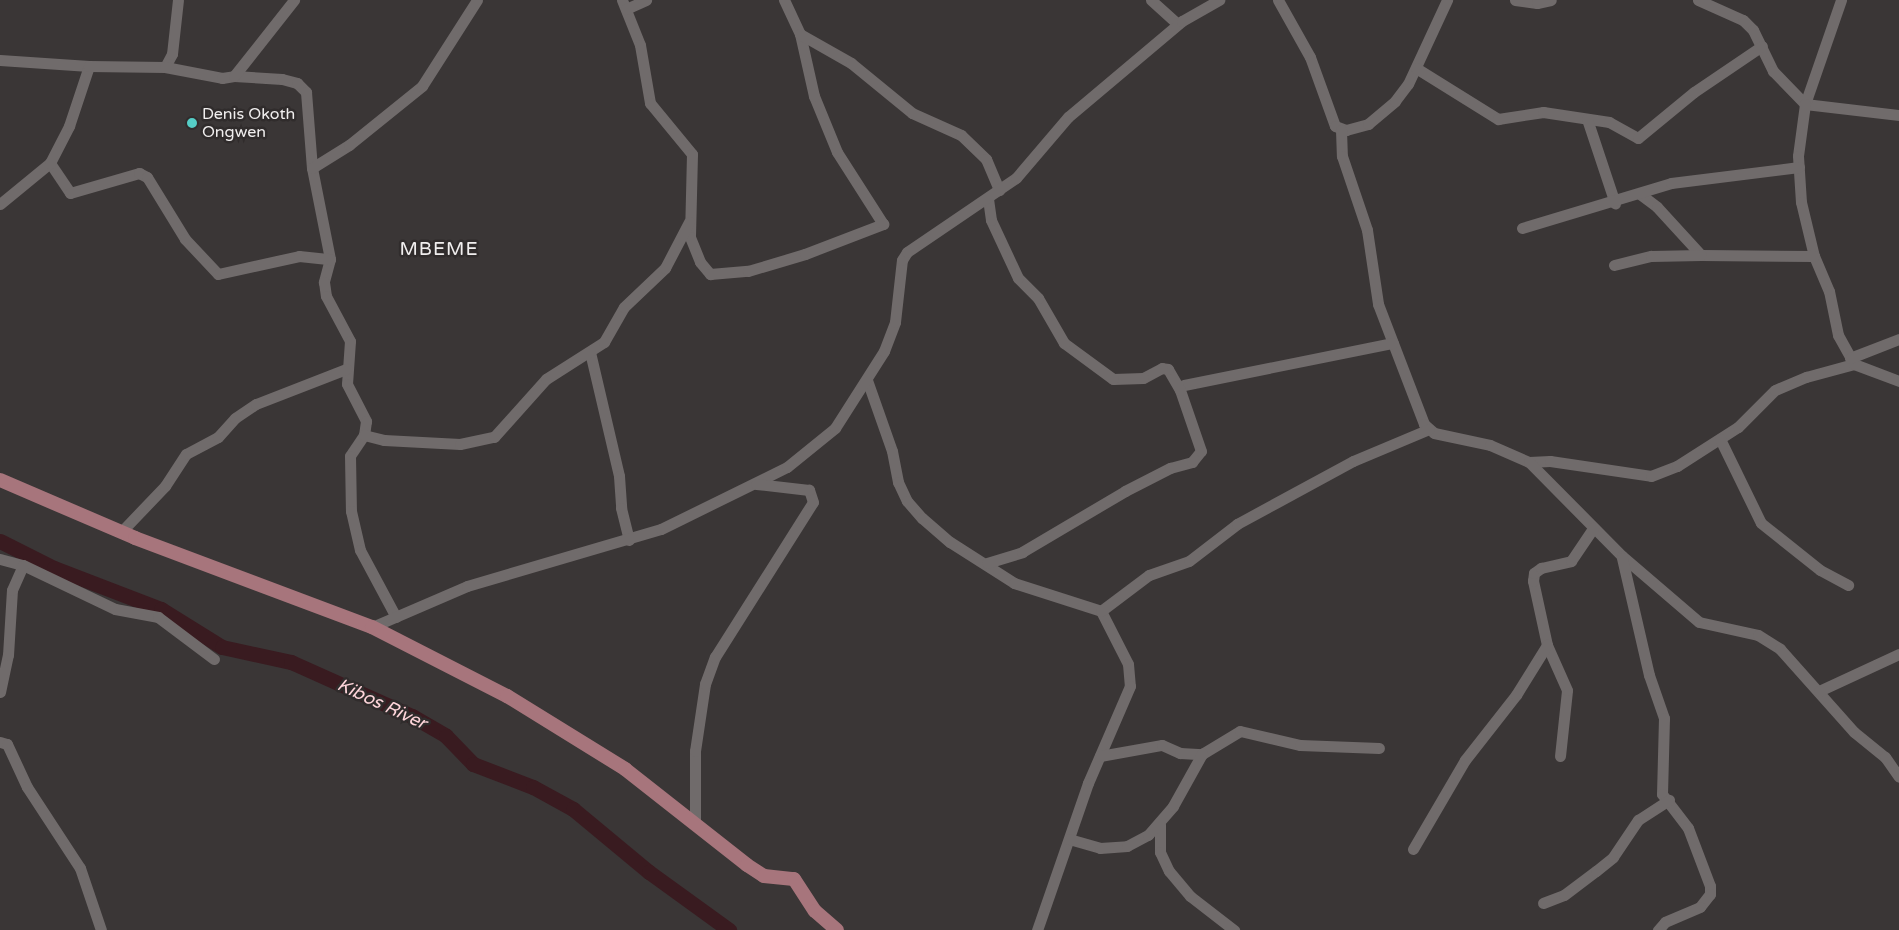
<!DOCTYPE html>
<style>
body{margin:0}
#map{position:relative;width:1899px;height:930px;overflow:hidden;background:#3a3636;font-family:"Varela Round",sans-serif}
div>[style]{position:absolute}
.river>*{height:15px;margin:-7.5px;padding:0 7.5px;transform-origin:7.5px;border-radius:7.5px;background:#391b20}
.minor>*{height:11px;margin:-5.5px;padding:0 5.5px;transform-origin:5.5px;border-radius:5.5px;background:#706b6b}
.major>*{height:14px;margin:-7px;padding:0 7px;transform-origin:7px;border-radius:7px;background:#a7757c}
.dots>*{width:14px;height:14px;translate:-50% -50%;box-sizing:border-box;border:2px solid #302c2c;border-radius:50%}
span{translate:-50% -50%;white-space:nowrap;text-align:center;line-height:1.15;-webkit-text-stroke:5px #302c2c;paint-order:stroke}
.poi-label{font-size:16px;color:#f0eeee}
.left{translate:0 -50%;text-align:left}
.water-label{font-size:18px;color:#fed5da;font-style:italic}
.quarter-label{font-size:19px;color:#f0eeee;letter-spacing:1px}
</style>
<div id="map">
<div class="river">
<div style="left:0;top:541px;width:60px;rotate:26.6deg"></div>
<div style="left:54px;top:568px;width:115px;rotate:21deg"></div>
<div style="left:161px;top:609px;width:72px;rotate:31.9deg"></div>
<div style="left:222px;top:647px;width:71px;rotate:12.3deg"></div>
<div style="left:291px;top:662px;width:133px;rotate:24.1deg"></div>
<div style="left:412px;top:716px;width:39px;rotate:30deg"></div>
<div style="left:446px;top:736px;width:39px;rotate:46deg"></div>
<div style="left:473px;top:764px;width:64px;rotate:21deg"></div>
<div style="left:533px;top:787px;width:46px;rotate:28.8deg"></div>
<div style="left:573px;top:809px;width:99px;rotate:39.7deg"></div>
<div style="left:649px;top:872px;width:99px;rotate:35.9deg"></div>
</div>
<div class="minor">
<div style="left:622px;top:0;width:48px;rotate:68.2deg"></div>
<div style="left:640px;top:45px;width:59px;rotate:80.2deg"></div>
<div style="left:650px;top:103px;width:66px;rotate:50.5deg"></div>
<div style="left:692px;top:154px;width:83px;rotate:91.4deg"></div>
<div style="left:690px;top:237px;width:27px;rotate:68deg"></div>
<div style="left:700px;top:262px;width:16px;rotate:50deg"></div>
<div style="left:710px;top:274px;width:38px;rotate:-5deg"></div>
<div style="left:748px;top:271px;width:59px;rotate:-16.6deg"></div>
<div style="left:805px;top:254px;width:84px;rotate:-21deg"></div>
<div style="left:883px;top:224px;width:85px;rotate:-122.6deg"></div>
<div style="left:837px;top:152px;width:61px;rotate:-112.3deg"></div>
<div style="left:814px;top:96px;width:64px;rotate:-102.7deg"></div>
<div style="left:800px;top:34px;width:38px;rotate:-115deg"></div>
<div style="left:1151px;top:0;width:36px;rotate:42deg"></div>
<div style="left:1278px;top:0;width:65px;rotate:60.7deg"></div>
<div style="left:1310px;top:57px;width:73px;rotate:70.1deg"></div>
<div style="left:1335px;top:126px;width:12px;rotate:20deg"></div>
<div style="left:1346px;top:130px;width:23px;rotate:-15deg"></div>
<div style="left:1368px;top:124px;width:35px;rotate:-40deg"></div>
<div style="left:1395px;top:101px;width:21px;rotate:-53deg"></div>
<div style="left:1408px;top:84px;width:93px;rotate:-65.1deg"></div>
<div style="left:1515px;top:0;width:22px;rotate:8deg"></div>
<div style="left:1537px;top:3px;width:14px;rotate:-12deg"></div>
<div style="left:1698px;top:0;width:49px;rotate:24deg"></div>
<div style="left:1743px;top:20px;width:14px;rotate:45deg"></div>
<div style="left:1753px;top:30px;width:46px;rotate:64deg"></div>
<div style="left:1773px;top:71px;width:46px;rotate:45.9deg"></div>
<div style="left:1805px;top:104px;width:95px;rotate:6.7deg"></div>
<div style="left:1841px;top:0;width:110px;rotate:109.1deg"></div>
<div style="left:1805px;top:104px;width:52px;rotate:97.7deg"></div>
<div style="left:1798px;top:156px;width:46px;rotate:86.3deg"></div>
<div style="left:1801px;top:202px;width:56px;rotate:76.5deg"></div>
<div style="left:1814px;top:256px;width:38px;rotate:67deg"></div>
<div style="left:1829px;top:291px;width:45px;rotate:78.4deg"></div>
<div style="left:1838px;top:335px;width:33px;rotate:61deg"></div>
<div style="left:626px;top:9px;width:22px;rotate:-24deg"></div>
<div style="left:800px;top:34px;width:59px;rotate:29.6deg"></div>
<div style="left:851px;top:63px;width:79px;rotate:39.3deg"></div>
<div style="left:912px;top:113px;width:54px;rotate:24.2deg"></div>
<div style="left:961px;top:135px;width:35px;rotate:44deg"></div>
<div style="left:986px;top:159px;width:34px;rotate:67deg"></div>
<div style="left:0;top:60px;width:89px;rotate:3.9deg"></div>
<div style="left:165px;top:67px;width:15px;rotate:-62deg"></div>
<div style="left:172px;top:54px;width:54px;rotate:-83.7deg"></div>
<div style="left:1416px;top:68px;width:97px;rotate:31.9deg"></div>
<div style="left:1498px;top:119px;width:46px;rotate:-8.8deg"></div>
<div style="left:1543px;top:112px;width:67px;rotate:8.6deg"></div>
<div style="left:1609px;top:122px;width:33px;rotate:29deg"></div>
<div style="left:1638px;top:138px;width:72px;rotate:-39.4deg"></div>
<div style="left:1694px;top:92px;width:82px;rotate:-34.1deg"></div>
<div style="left:234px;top:76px;width:48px;rotate:3.6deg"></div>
<div style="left:282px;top:79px;width:16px;rotate:15deg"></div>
<div style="left:297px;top:83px;width:13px;rotate:45deg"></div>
<div style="left:306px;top:92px;width:76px;rotate:85.5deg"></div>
<div style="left:312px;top:168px;width:93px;rotate:78.8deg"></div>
<div style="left:330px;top:259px;width:24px;rotate:105deg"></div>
<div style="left:324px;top:282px;width:14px;rotate:82deg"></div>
<div style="left:326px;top:296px;width:51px;rotate:61.9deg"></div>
<div style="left:350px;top:341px;width:43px;rotate:94deg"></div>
<div style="left:347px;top:384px;width:42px;rotate:62.8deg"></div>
<div style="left:366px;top:421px;width:14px;rotate:98deg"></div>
<div style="left:364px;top:435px;width:25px;rotate:124deg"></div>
<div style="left:350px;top:456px;width:55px;rotate:89deg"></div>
<div style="left:351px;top:511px;width:40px;rotate:77deg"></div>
<div style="left:360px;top:550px;width:76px;rotate:61.8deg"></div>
<div style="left:1587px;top:119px;width:89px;rotate:71.6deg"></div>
<div style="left:1341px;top:130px;width:26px;rotate:88deg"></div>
<div style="left:1342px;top:156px;width:78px;rotate:71.3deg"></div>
<div style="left:1367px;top:230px;width:75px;rotate:81.5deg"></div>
<div style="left:1378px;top:304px;width:129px;rotate:69deg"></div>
<div style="left:1424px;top:424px;width:13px;rotate:42deg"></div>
<div style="left:1434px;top:433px;width:57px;rotate:12.1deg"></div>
<div style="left:1490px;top:445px;width:43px;rotate:23.6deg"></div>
<div style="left:1529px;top:462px;width:21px;rotate:-3deg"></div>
<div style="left:1550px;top:461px;width:102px;rotate:8.4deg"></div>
<div style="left:1651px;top:476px;width:28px;rotate:-21deg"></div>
<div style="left:1677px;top:466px;width:72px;rotate:-32.6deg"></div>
<div style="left:1738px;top:427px;width:52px;rotate:-45deg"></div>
<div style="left:1775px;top:390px;width:34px;rotate:-23deg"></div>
<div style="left:1806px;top:377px;width:50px;rotate:-15.2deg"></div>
<div style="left:1854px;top:364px;width:48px;rotate:20.7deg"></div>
<div style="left:50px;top:163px;width:36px;rotate:56deg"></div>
<div style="left:70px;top:193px;width:72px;rotate:-16.2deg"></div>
<div style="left:139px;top:173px;width:9px;rotate:27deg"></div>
<div style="left:147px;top:177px;width:73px;rotate:58.5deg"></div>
<div style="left:185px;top:239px;width:48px;rotate:46.7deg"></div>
<div style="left:218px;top:274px;width:83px;rotate:-12.5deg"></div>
<div style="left:299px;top:256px;width:31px;rotate:6deg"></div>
<div style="left:312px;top:168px;width:44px;rotate:-31.9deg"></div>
<div style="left:349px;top:145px;width:94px;rotate:-38.9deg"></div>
<div style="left:422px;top:86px;width:102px;rotate:-57.4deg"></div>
<div style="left:1640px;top:194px;width:21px;rotate:37deg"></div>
<div style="left:1657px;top:207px;width:65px;rotate:47.5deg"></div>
<div style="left:1701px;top:255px;width:113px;rotate:0.5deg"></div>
<div style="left:0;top:204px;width:65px;rotate:-39.4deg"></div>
<div style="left:50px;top:163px;width:42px;rotate:-62.8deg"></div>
<div style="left:69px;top:126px;width:63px;rotate:-71.6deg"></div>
<div style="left:89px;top:66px;width:76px;rotate:0.8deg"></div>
<div style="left:165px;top:67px;width:58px;rotate:10.9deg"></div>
<div style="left:222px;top:78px;width:12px;rotate:-9deg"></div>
<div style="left:234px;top:76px;width:97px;rotate:-51.7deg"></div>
<div style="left:1522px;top:228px;width:156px;rotate:-16.8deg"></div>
<div style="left:1671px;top:183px;width:129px;rotate:-7.1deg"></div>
<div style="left:1614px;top:265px;width:38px;rotate:-14deg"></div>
<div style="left:1651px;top:256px;width:50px;rotate:-1.1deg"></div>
<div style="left:590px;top:352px;width:127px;rotate:76.8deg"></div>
<div style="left:619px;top:476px;width:32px;rotate:86deg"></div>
<div style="left:621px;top:508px;width:33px;rotate:76deg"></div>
<div style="left:1850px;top:358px;width:53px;rotate:-21.2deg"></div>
<div style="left:867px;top:380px;width:75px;rotate:70.6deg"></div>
<div style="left:892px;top:451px;width:32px;rotate:79deg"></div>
<div style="left:898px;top:482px;width:21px;rotate:65deg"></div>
<div style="left:907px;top:501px;width:23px;rotate:49deg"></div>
<div style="left:922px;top:518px;width:37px;rotate:41deg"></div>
<div style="left:950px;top:542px;width:76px;rotate:32.6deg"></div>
<div style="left:1014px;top:583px;width:91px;rotate:17.8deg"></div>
<div style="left:1101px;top:611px;width:59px;rotate:63deg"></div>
<div style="left:1128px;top:664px;width:22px;rotate:85deg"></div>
<div style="left:1130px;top:686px;width:106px;rotate:113.4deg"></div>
<div style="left:1088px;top:783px;width:156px;rotate:109.1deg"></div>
<div style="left:1184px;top:385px;width:213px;rotate:-11.4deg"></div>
<div style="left:364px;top:435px;width:21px;rotate:14deg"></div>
<div style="left:384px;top:440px;width:76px;rotate:3deg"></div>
<div style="left:460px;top:444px;width:35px;rotate:-12deg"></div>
<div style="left:494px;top:437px;width:78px;rotate:-48.1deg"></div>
<div style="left:546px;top:379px;width:69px;rotate:-32.5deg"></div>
<div style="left:604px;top:342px;width:40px;rotate:-60.3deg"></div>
<div style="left:624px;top:307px;width:57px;rotate:-43.6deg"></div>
<div style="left:665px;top:268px;width:52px;rotate:-62.4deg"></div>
<div style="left:1720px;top:439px;width:93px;rotate:64deg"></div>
<div style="left:1761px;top:523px;width:75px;rotate:38.5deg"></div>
<div style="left:1820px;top:570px;width:32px;rotate:28deg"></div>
<div style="left:1529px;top:462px;width:132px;rotate:45.3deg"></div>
<div style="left:1622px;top:556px;width:101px;rotate:40.6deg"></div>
<div style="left:1699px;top:622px;width:60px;rotate:12.4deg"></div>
<div style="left:1758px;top:635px;width:26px;rotate:32deg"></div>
<div style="left:1780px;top:649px;width:111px;rotate:48.3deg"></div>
<div style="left:1854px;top:732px;width:40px;rotate:39deg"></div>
<div style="left:1885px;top:757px;width:24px;rotate:55deg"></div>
<div style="left:121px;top:532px;width:64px;rotate:-46.3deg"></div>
<div style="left:165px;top:486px;width:38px;rotate:-57deg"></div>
<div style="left:186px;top:454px;width:36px;rotate:-28deg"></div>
<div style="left:218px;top:437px;width:25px;rotate:-48deg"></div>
<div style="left:235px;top:418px;width:25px;rotate:-34deg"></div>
<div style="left:256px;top:404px;width:97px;rotate:-21.3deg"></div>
<div style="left:1622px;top:558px;width:120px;rotate:77deg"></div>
<div style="left:1649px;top:675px;width:46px;rotate:70.8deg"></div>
<div style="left:1664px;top:718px;width:76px;rotate:91.5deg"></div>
<div style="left:1662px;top:794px;width:43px;rotate:52.6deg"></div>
<div style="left:1688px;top:828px;width:62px;rotate:69.2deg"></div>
<div style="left:1710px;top:886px;width:8px;rotate:90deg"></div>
<div style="left:1710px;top:894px;width:16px;rotate:128deg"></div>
<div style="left:1700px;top:907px;width:38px;rotate:157deg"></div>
<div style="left:1665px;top:922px;width:11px;rotate:131deg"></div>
<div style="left:0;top:559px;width:24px;rotate:15deg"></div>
<div style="left:23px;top:565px;width:102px;rotate:25.6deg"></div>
<div style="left:115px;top:609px;width:44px;rotate:10.5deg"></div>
<div style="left:158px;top:617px;width:70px;rotate:36.9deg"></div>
<div style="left:987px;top:563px;width:37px;rotate:-17deg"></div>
<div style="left:1022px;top:552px;width:120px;rotate:-30.6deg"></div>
<div style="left:1125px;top:491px;width:51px;rotate:-27.1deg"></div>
<div style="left:1170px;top:468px;width:23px;rotate:-15deg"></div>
<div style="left:1192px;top:462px;width:14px;rotate:-51deg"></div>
<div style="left:1201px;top:451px;width:65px;rotate:-109deg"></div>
<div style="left:1180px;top:390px;width:24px;rotate:-120deg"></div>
<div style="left:1168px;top:369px;width:6px;rotate:-171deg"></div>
<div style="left:1162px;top:368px;width:21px;rotate:152deg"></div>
<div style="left:1143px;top:378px;width:30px;rotate:178deg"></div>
<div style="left:1113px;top:379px;width:61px;rotate:-143.7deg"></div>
<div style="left:1064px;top:343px;width:52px;rotate:-120deg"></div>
<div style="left:1038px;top:298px;width:28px;rotate:-135deg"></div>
<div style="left:1018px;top:278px;width:64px;rotate:-115deg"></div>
<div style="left:991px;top:220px;width:22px;rotate:-98deg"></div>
<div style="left:1101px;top:611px;width:60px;rotate:-36.9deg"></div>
<div style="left:1149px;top:575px;width:42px;rotate:-19.3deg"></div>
<div style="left:1189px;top:561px;width:61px;rotate:-37.6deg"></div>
<div style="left:1237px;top:524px;width:132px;rotate:-28.5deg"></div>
<div style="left:1353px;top:461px;width:82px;rotate:-22.8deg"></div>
<div style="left:372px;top:627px;width:103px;rotate:-23.3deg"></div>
<div style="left:467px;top:586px;width:202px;rotate:-16.4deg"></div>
<div style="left:661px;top:529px;width:140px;rotate:-26.2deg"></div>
<div style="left:787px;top:467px;width:62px;rotate:-39.1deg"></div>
<div style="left:835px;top:428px;width:91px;rotate:-57.5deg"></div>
<div style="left:884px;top:351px;width:31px;rotate:-69deg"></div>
<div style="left:895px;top:322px;width:62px;rotate:-83.6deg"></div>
<div style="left:902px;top:260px;width:9px;rotate:-58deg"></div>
<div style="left:907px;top:252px;width:132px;rotate:-34.2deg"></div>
<div style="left:1016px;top:178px;width:80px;rotate:-49.6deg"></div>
<div style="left:1068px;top:117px;width:149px;rotate:-40.1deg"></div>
<div style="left:1182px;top:21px;width:43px;rotate:-29.6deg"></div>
<div style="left:1819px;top:691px;width:88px;rotate:-24.8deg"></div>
<div style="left:0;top:692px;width:38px;rotate:-78deg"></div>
<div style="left:8px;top:655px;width:65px;rotate:-86.5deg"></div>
<div style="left:12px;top:590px;width:27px;rotate:-66deg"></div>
<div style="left:0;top:742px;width:7px;rotate:16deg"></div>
<div style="left:7px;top:744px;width:47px;rotate:65.1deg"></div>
<div style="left:27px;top:787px;width:97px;rotate:56.8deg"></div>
<div style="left:80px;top:868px;width:65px;rotate:71.3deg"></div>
<div style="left:1100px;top:756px;width:63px;rotate:-10.1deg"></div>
<div style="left:1162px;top:745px;width:20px;rotate:24deg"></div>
<div style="left:1180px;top:753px;width:22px;rotate:3deg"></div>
<div style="left:1202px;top:754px;width:44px;rotate:-31.2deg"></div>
<div style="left:1240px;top:731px;width:62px;rotate:13.1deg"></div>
<div style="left:1300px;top:745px;width:79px;rotate:2.2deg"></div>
<div style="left:1560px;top:756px;width:66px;rotate:-83.9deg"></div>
<div style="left:1567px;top:690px;width:49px;rotate:-114deg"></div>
<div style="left:1547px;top:645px;width:66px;rotate:-102.3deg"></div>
<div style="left:1533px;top:581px;width:8px;rotate:-83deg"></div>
<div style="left:1534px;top:573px;width:9px;rotate:-36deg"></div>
<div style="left:1541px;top:568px;width:31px;rotate:-13deg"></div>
<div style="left:1571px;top:561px;width:40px;rotate:-56deg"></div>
<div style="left:695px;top:824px;width:73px;rotate:-90deg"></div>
<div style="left:695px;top:751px;width:68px;rotate:-81.5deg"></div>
<div style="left:705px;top:684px;width:29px;rotate:-70deg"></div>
<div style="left:715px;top:657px;width:183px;rotate:-57.7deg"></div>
<div style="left:813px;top:502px;width:13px;rotate:-108deg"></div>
<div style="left:809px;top:490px;width:53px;rotate:-173.5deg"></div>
<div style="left:1160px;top:824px;width:28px;rotate:90deg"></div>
<div style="left:1160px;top:852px;width:21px;rotate:65deg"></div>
<div style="left:1169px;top:871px;width:33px;rotate:50deg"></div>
<div style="left:1190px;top:896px;width:56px;rotate:37.7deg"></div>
<div style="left:1069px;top:839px;width:32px;rotate:16deg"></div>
<div style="left:1100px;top:848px;width:27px;rotate:-4deg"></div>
<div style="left:1127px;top:846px;width:24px;rotate:-28deg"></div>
<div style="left:1148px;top:835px;width:38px;rotate:-49deg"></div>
<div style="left:1173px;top:806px;width:60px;rotate:-60.9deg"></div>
<div style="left:1413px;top:849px;width:103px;rotate:-59.7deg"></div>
<div style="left:1465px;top:760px;width:83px;rotate:-51.9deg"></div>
<div style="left:1516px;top:695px;width:59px;rotate:-58.2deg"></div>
<div style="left:1543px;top:903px;width:22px;rotate:-21deg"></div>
<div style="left:1564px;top:895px;width:40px;rotate:-37deg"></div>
<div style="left:1596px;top:871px;width:22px;rotate:-39deg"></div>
<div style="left:1613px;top:857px;width:45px;rotate:-56deg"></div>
<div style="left:1638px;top:820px;width:37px;rotate:-33deg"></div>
</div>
<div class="major">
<div style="left:0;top:480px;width:147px;rotate:23.2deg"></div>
<div style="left:135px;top:538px;width:253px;rotate:20.6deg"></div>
<div style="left:372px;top:627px;width:152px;rotate:27.1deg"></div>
<div style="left:507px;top:696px;width:139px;rotate:31.7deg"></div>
<div style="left:625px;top:769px;width:155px;rotate:38.2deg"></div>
<div style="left:747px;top:865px;width:20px;rotate:33deg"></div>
<div style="left:764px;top:876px;width:30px;rotate:6deg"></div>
<div style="left:794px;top:879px;width:38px;rotate:57deg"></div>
<div style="left:815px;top:911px;width:29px;rotate:41deg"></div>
</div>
<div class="dots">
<div style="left:192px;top:123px;background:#55cdc6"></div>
</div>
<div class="poi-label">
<span class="left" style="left:202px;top:123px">Denis Okoth<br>Ongwen</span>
</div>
<div class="water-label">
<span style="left:382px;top:704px;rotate:25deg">Kibos River</span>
</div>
<div class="quarter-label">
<span style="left:439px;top:250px">MBEME</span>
</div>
</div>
